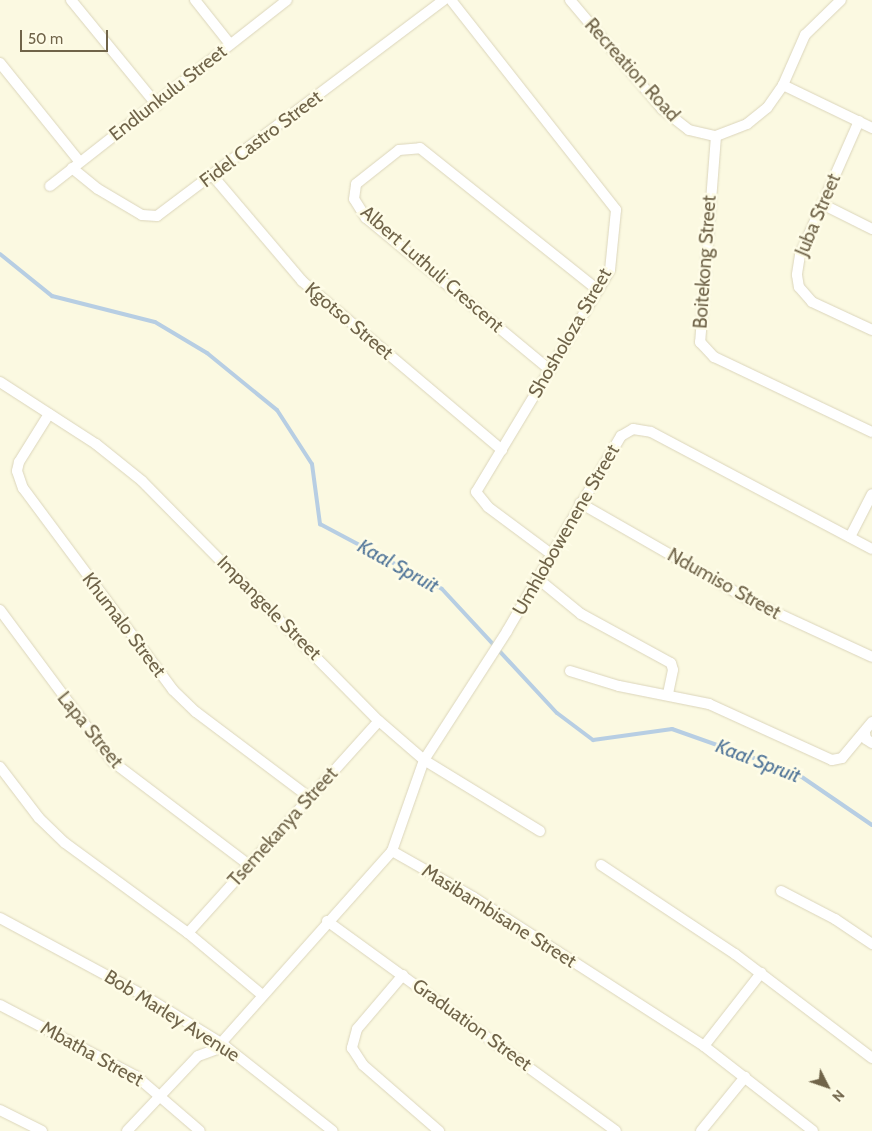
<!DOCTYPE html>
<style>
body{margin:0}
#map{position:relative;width:872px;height:1131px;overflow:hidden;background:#fbf9e1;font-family:Cabin,sans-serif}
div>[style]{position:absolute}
.stream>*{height:4px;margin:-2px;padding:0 2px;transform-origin:2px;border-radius:2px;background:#b7cee3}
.roads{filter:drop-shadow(0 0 1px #dbd5bb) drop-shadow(0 0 1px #dbd5bb)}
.minor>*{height:10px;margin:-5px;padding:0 5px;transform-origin:5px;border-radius:5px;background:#fff}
span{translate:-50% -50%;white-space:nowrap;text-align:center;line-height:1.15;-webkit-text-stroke:5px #fefce7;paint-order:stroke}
.street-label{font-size:19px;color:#706449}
.water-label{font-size:20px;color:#4e7397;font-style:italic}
.north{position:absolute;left:802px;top:1061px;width:50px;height:50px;-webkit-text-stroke:4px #fefce7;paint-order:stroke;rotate:131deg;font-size:14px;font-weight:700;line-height:20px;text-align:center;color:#706449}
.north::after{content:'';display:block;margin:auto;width:18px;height:22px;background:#706449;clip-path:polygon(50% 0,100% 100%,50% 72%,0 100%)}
.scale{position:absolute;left:20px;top:30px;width:88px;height:22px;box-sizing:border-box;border:2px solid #706449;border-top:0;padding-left:6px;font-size:15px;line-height:18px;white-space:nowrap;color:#706449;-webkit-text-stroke:4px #fefce7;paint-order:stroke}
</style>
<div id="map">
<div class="stream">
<div style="left:0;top:254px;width:67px;rotate:38.9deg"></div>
<div style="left:52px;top:296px;width:106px;rotate:14.2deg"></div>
<div style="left:155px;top:322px;width:61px;rotate:30.8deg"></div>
<div style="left:207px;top:353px;width:90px;rotate:39.2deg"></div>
<div style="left:277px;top:410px;width:64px;rotate:57.1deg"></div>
<div style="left:312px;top:464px;width:61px;rotate:82.4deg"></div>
<div style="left:320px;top:524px;width:138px;rotate:28deg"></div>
<div style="left:442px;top:589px;width:169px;rotate:47.2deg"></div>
<div style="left:557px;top:713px;width:45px;rotate:36.9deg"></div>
<div style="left:593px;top:740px;width:80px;rotate:-7.9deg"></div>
<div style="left:672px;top:729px;width:132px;rotate:19.5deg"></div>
<div style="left:796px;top:773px;width:92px;rotate:34.4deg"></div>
</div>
<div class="roads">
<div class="minor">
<div style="left:71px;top:0;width:136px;rotate:50.7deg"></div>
<div style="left:195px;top:0;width:56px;rotate:51.5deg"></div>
<div style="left:451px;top:0;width:267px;rotate:51.8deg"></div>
<div style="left:616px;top:210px;width:60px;rotate:95.7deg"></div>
<div style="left:610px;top:270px;width:259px;rotate:121.1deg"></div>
<div style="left:476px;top:492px;width:19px;rotate:51deg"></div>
<div style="left:488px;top:507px;width:77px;rotate:36.6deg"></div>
<div style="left:570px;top:0;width:143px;rotate:49.8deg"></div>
<div style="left:662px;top:109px;width:34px;rotate:38deg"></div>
<div style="left:689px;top:130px;width:28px;rotate:13deg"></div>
<div style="left:716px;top:136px;width:33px;rotate:-21deg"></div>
<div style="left:747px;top:124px;width:26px;rotate:-39deg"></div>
<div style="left:767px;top:108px;width:28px;rotate:-55deg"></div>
<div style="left:783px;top:85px;width:55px;rotate:-66.3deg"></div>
<div style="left:805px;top:35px;width:50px;rotate:-44.2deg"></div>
<div style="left:0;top:63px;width:127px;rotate:51.1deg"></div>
<div style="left:783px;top:85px;width:99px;rotate:25.8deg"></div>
<div style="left:859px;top:121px;width:146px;rotate:113.8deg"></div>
<div style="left:800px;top:255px;width:20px;rotate:99deg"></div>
<div style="left:797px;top:275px;width:12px;rotate:81deg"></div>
<div style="left:799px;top:287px;width:20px;rotate:49deg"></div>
<div style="left:812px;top:302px;width:66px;rotate:25deg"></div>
<div style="left:716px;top:136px;width:207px;rotate:94.4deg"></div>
<div style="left:700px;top:342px;width:21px;rotate:47deg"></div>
<div style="left:714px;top:357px;width:175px;rotate:25.4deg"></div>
<div style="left:72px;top:168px;width:33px;rotate:39deg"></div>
<div style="left:98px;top:189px;width:51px;rotate:30.6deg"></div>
<div style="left:142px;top:215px;width:15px;rotate:4deg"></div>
<div style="left:157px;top:216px;width:359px;rotate:-37deg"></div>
<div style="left:213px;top:176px;width:138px;rotate:49.7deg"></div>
<div style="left:302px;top:281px;width:262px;rotate:40.2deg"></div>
<div style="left:50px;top:186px;width:301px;rotate:-38.1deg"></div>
<div style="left:822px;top:204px;width:56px;rotate:26.6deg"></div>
<div style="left:550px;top:370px;width:239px;rotate:-140.4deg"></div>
<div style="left:366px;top:218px;width:22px;rotate:-122deg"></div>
<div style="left:354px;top:199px;width:15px;rotate:-82deg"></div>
<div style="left:356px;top:184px;width:55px;rotate:-38.3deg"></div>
<div style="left:399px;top:150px;width:21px;rotate:-5deg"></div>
<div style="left:420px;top:148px;width:228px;rotate:38.6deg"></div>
<div style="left:0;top:382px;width:114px;rotate:32.9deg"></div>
<div style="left:96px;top:444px;width:59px;rotate:38.8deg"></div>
<div style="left:142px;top:481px;width:337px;rotate:45.4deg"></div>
<div style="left:379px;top:721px;width:60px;rotate:40.9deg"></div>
<div style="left:424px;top:760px;width:136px;rotate:31.5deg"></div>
<div style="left:49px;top:414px;width:57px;rotate:122deg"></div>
<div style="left:19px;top:462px;width:9px;rotate:103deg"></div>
<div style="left:17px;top:471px;width:18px;rotate:71deg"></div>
<div style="left:23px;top:488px;width:252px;rotate:53.4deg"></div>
<div style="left:173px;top:690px;width:32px;rotate:44deg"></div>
<div style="left:196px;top:712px;width:141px;rotate:37deg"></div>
<div style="left:580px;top:503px;width:197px;rotate:29.8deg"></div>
<div style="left:751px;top:601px;width:133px;rotate:24.8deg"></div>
<div style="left:850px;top:537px;width:48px;rotate:-62.9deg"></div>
<div style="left:537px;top:578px;width:57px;rotate:39.3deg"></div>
<div style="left:581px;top:614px;width:102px;rotate:28.6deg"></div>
<div style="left:671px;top:663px;width:7px;rotate:74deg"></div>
<div style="left:673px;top:670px;width:25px;rotate:102deg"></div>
<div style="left:0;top:610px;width:189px;rotate:53.4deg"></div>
<div style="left:113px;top:762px;width:171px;rotate:37.1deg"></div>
<div style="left:570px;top:671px;width:51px;rotate:17deg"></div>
<div style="left:619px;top:686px;width:92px;rotate:11.3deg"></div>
<div style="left:709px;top:704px;width:135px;rotate:24.5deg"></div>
<div style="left:832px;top:760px;width:10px;rotate:-11deg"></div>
<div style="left:842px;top:758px;width:47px;rotate:-50.2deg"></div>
<div style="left:865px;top:733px;width:6px;rotate:81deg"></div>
<div style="left:866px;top:739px;width:7px;rotate:34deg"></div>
<div style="left:0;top:767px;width:64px;rotate:52.6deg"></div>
<div style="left:39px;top:818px;width:36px;rotate:44deg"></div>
<div style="left:65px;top:843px;width:152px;rotate:36.2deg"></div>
<div style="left:188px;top:933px;width:95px;rotate:39.9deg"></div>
<div style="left:392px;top:851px;width:93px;rotate:29.6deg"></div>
<div style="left:473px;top:897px;width:275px;rotate:32.8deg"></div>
<div style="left:704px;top:1046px;width:138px;rotate:37.9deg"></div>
<div style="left:601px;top:865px;width:161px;rotate:33.6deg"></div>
<div style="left:735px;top:954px;width:172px;rotate:37.2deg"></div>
<div style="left:781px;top:891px;width:61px;rotate:27.4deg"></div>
<div style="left:835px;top:919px;width:45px;rotate:34deg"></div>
<div style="left:0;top:918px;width:162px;rotate:28.3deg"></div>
<div style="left:143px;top:995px;width:92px;rotate:31.6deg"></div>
<div style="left:221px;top:1043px;width:142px;rotate:38.2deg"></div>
<div style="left:327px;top:921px;width:357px;rotate:36deg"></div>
<div style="left:188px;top:933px;width:285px;rotate:-48deg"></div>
<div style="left:403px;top:975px;width:71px;rotate:130.4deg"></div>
<div style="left:357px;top:1029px;width:20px;rotate:105deg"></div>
<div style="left:352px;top:1048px;width:20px;rotate:57deg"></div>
<div style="left:363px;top:1065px;width:101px;rotate:41deg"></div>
<div style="left:0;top:1005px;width:153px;rotate:27.6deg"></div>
<div style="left:136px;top:1076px;width:84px;rotate:40.7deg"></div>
<div style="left:221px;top:1043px;width:257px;rotate:-48.3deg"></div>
<div style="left:392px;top:851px;width:96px;rotate:-70.6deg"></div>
<div style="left:424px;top:760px;width:153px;rotate:-57.2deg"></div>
<div style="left:507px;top:631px;width:226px;rotate:-59.7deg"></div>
<div style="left:621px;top:436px;width:14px;rotate:-30deg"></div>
<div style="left:633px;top:429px;width:18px;rotate:9deg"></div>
<div style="left:651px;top:432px;width:250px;rotate:27.9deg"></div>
<div style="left:704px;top:1046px;width:93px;rotate:-52deg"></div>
<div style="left:0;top:1110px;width:47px;rotate:26.6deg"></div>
<div style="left:127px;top:1131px;width:103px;rotate:-46.6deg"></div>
<div style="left:198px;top:1056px;width:29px;rotate:-20deg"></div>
<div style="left:701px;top:1131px;width:70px;rotate:-50.8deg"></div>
</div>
</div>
<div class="street-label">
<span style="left:632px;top:70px;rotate:48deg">Recreation Road</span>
<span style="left:168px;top:93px;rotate:-38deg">Endlunkulu Street</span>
<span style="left:261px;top:139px;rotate:-37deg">Fidel Castro Street</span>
<span style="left:818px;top:215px;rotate:-67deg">Juba Street</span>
<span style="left:705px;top:262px;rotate:-86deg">Boitekong Street</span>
<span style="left:432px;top:269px;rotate:41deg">Albert Luthuli Crescent</span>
<span style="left:349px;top:321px;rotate:40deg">Kgotso Street</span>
<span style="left:570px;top:333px;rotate:-60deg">Shosholoza Street</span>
<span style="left:566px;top:530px;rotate:-60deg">Umhlobowenene Street</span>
<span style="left:724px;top:584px;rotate:29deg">Ndumiso Street</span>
<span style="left:269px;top:608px;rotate:45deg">Impangele Street</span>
<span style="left:124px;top:625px;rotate:53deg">Khumalo Street</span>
<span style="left:90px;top:730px;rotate:51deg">Lapa Street</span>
<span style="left:283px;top:827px;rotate:-48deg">Tsemekanya Street</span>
<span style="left:499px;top:916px;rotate:32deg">Masibambisane Street</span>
<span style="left:172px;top:1016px;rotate:32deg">Bob Marley Avenue</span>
<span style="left:472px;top:1025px;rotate:36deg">Graduation Street</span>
<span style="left:92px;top:1054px;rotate:29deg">Mbatha Street</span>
</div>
<div class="water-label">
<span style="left:398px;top:566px;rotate:29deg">Kaal Spruit</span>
<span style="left:758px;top:761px;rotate:21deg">Kaal Spruit</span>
</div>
<div class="north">N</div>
<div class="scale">50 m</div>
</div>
